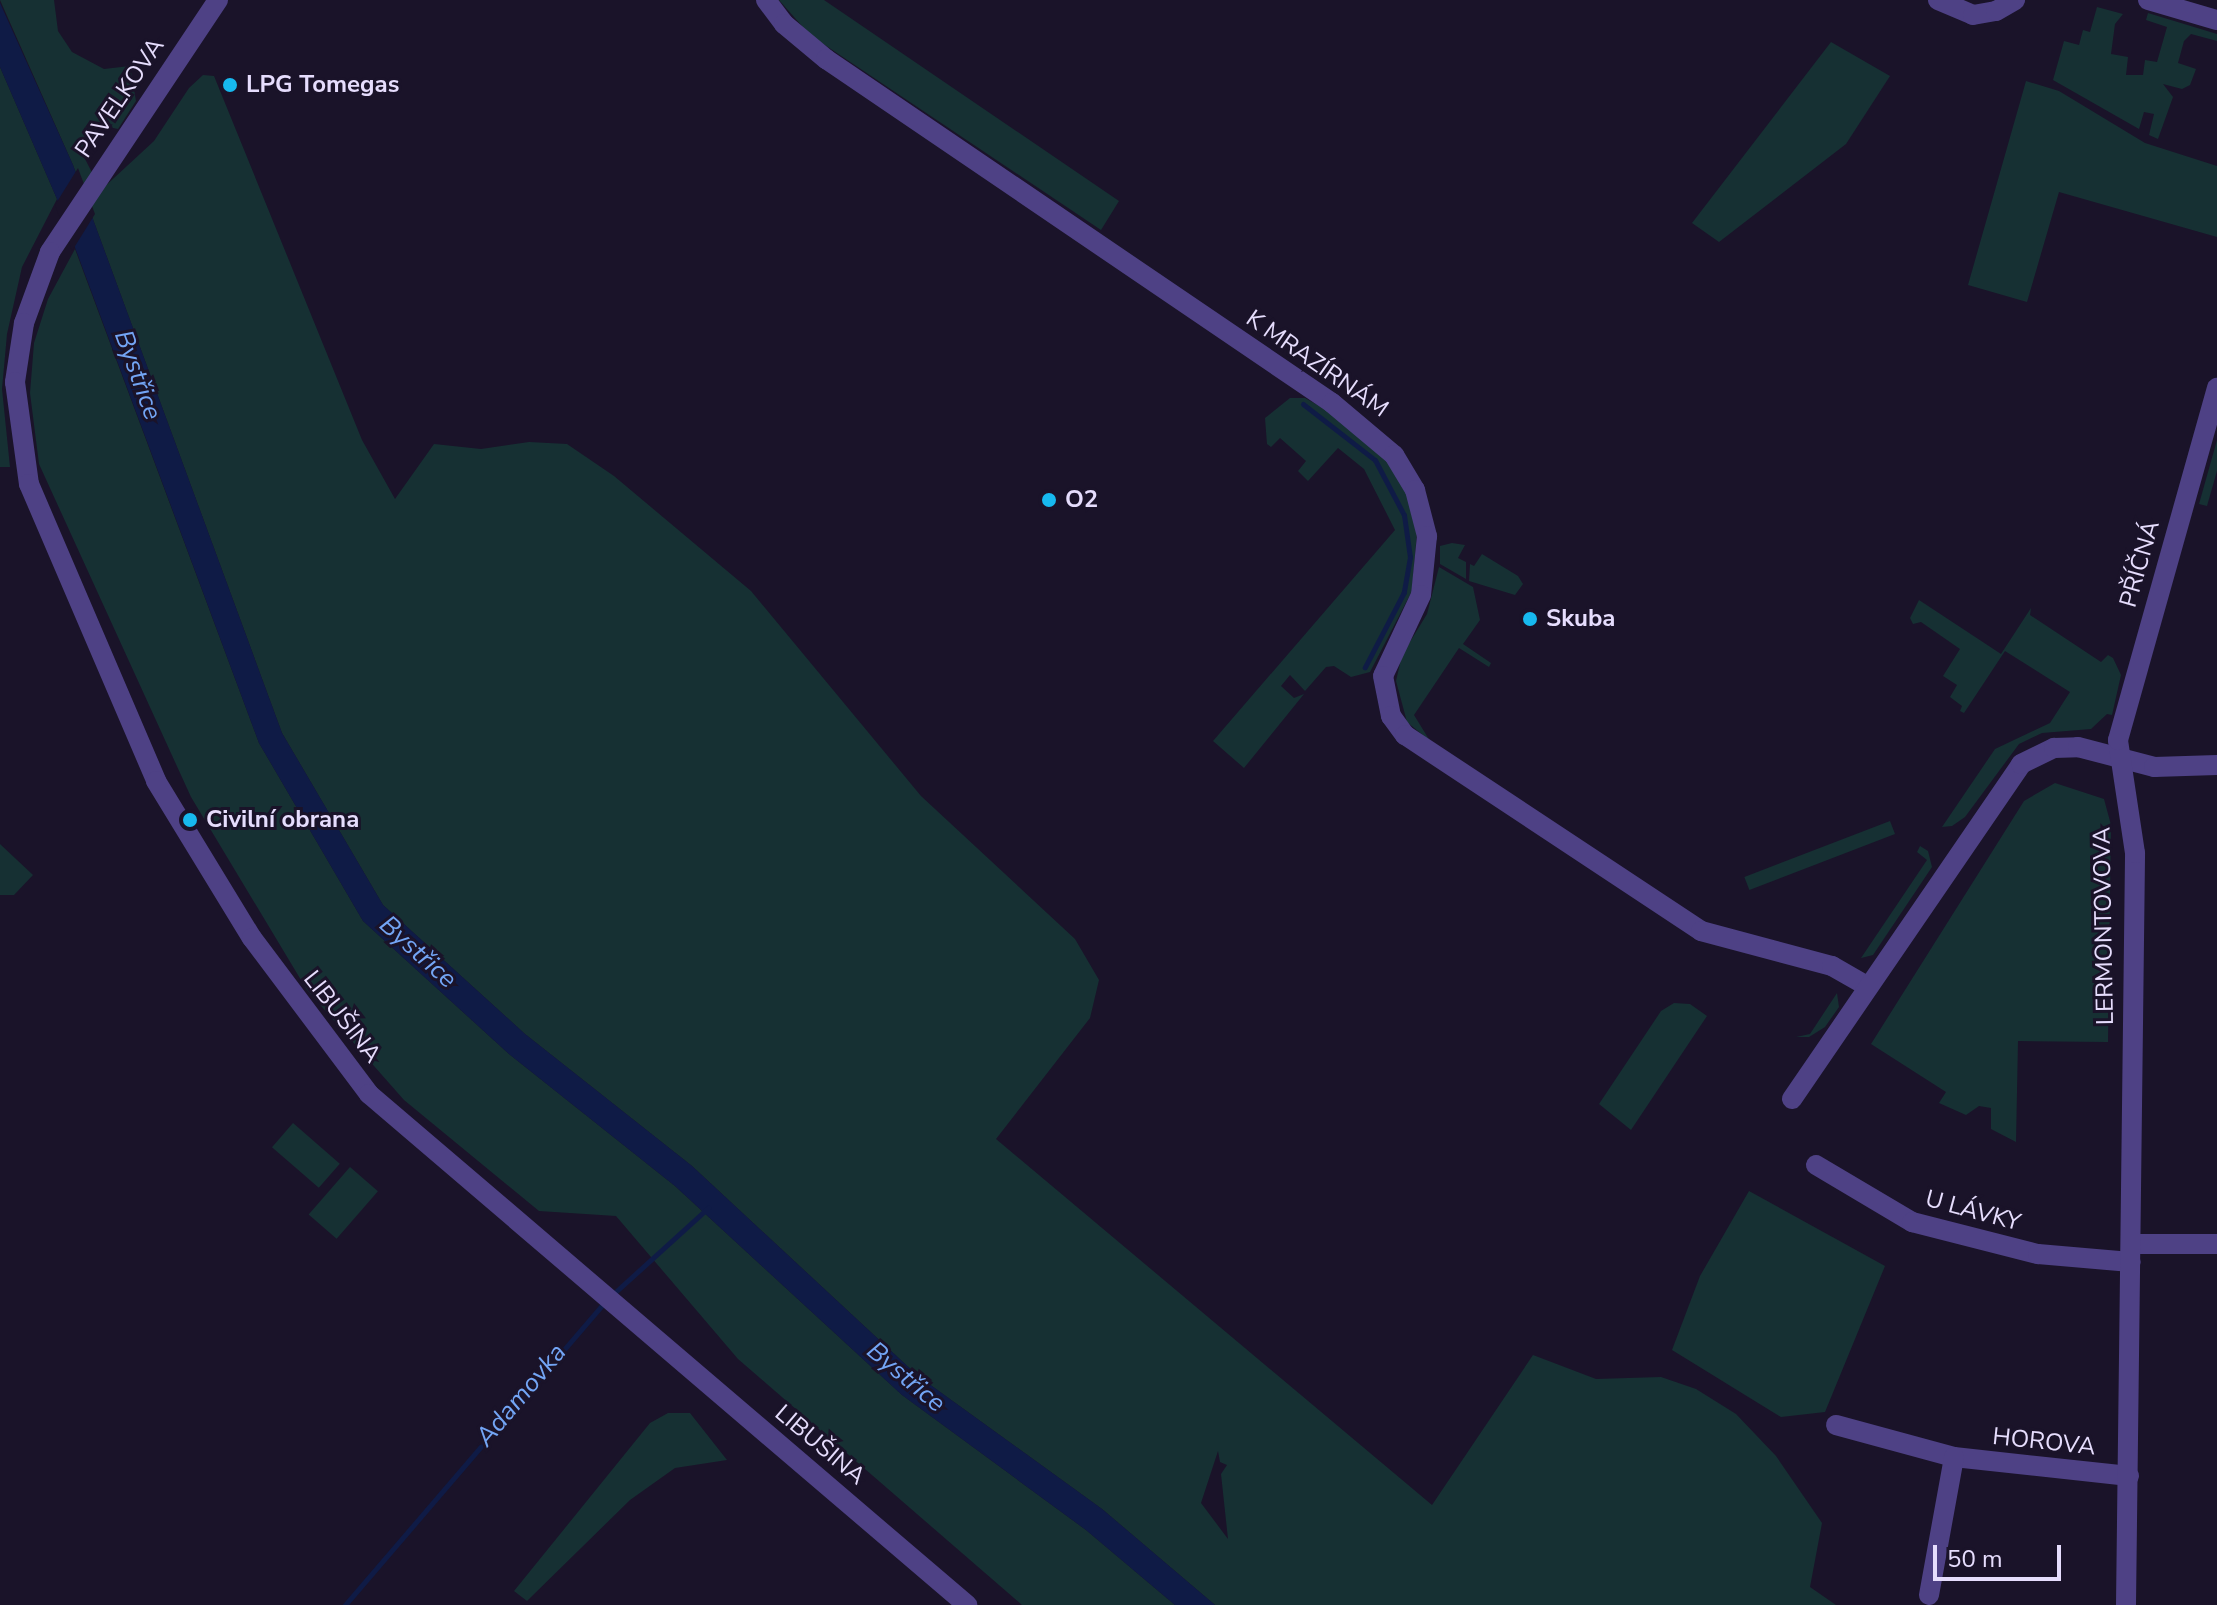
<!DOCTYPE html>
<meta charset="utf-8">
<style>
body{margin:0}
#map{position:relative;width:2217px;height:1605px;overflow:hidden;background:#1a1329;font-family:"Nunito Sans",sans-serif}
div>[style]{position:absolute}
.green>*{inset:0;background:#163033;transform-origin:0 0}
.water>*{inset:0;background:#0f1b46}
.pier>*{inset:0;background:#1a1329}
.stream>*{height:5px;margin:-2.5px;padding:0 2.5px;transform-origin:2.5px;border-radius:2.5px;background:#0f1b46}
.minor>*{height:20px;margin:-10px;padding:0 10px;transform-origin:10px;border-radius:10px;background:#4e4185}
.dots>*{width:22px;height:22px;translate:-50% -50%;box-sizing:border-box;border:4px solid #1a1329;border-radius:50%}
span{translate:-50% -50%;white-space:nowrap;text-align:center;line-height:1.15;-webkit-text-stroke:6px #1a1329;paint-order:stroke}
.poi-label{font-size:24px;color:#e6ddfd;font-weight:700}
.left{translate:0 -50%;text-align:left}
.street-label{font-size:24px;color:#e6ddfd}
.water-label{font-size:26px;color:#73a5f5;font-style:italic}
.scale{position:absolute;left:1933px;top:1545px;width:128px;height:36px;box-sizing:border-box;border:4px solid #e6ddfd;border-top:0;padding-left:10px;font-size:24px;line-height:28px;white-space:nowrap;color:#e6ddfd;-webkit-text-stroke:6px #1a1329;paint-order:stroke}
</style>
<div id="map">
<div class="green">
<div style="clip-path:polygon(evenodd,0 0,54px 0,58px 31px,72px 52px,104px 69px,130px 66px,136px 101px,118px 129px,104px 126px,96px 134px,84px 157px,101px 190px,154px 141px,189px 88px,203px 75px,214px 76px,362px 440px,395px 499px,434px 444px,481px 449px,529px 442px,567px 444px,614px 476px,751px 591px,921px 796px,1075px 939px,1099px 980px,1090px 1018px,996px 1139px,1432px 1505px,1533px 1355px,1596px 1379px,1661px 1377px,1696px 1389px,1736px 1414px,1776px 1456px,1822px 1523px,1810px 1587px,1836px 1605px,1215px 1605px,1102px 1509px,918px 1376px,692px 1166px,525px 1034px,383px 905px,282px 733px,73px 165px,0 0,1218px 1451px,1220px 1462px,1227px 1465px,1221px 1474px,1228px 1539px,1201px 1503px,1218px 1451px)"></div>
<div style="clip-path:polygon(779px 0,824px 0,1119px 201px,1101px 230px,810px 35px)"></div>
<div style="clip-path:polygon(2097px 7px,2123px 14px,2115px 24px,2111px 54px,2128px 57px,2126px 75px,2143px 75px,2145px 60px,2157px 62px,2167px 27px,2146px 20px,2148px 13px,2217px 34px,2217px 41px,2191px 34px,2184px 41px,2178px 63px,2196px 69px,2190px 85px,2182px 89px,2163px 84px,2173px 97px,2158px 139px,2149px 135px,2154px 114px,2144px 112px,2139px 129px,2053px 80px,2064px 41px,2079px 45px,2083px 30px,2090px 32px)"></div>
<div style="clip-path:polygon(1831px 42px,1890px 76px,1846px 144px,1719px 242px,1692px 223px)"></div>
<div style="clip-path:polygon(0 67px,57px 199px,22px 267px,7px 334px,2px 389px,10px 467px,0 467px)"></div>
<div style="clip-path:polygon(2026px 81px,2059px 91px,2145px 143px,2217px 166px,2217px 237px,2059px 192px,2027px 302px,1968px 285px)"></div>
<div style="clip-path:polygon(75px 249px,259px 743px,363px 921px,509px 1054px,675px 1186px,902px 1395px,1086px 1530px,1175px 1605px,1022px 1605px,738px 1359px,616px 1216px,539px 1211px,404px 1100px,307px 990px,191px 797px,39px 464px,30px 393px,34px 343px,48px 299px)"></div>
<div style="clip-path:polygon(1290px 398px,1305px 398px,1323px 408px,1385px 457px,1407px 492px,1417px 532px,1412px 591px,1370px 672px,1351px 677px,1334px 666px,1326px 667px,1305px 691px,1290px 675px,1281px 686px,1294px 698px,1304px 694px,1244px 768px,1213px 741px,1395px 530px,1364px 469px,1338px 448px,1308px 481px,1298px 471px,1306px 461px,1280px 438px,1271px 447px,1267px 444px,1265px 418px)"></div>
<div style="clip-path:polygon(2217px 440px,2217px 471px,2207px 506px,2199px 504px)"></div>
<div style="clip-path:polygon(1452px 543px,1465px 545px,1458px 558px,1466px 562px,1466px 579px,1440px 564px,1440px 546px)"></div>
<div style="clip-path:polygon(1482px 554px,1518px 576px,1523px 584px,1515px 595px,1469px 581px,1470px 564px,1474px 566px)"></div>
<div style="clip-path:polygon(1439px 567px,1473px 587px,1480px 620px,1463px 644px,1491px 663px,1489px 667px,1459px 648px,1414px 715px,1430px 741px,1407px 722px,1396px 681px,1402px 655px,1427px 614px)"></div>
<div style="clip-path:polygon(1919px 600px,2001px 654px,2031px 608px,2030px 615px,2101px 662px,2108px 655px,2113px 658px,2121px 675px,2112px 715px,2107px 714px,2091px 729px,2042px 733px,2019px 744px,1965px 817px,1952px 826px,1942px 827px,1995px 749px,2050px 723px,2070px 692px,2005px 651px,1964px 713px,1960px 711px,1962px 706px,1950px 697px,1957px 685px,1943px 676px,1960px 649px,1921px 622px,1913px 624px,1910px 618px)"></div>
<div style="clip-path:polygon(2055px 783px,2104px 799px,2111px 825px,2108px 1042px,2018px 1041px,2016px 1142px,1991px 1129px,1991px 1108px,1979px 1106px,1966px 1115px,1939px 1103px,1946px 1092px,1871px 1044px,2024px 801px)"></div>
<div style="left:1890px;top:821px;width:14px;height:156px;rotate:69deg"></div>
<div style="clip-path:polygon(0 844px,33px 875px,14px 895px,0 895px)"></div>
<div style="clip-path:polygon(1920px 846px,1928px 851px,1932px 867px,1873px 955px,1861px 958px,1927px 860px,1917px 852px)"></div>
<div style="clip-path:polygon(1837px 993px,1839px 1007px,1825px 1027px,1809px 1037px,1796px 1037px,1810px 1034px)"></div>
<div style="clip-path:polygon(1674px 1003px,1690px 1004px,1707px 1016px,1631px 1130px,1599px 1104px,1661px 1011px)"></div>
<div style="left:293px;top:1123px;width:62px;height:32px;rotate:41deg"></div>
<div style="left:350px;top:1167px;width:37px;height:63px;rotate:41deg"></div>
<div style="clip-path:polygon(1749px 1191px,1885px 1266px,1825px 1412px,1781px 1417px,1672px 1350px,1700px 1276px)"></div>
<div style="clip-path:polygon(668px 1413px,690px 1413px,727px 1460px,675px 1468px,630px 1500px,527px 1601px,514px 1591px,650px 1423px)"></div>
</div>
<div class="water">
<div style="clip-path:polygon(0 3px,73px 165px,282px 733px,383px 905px,525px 1034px,692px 1166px,918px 1376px,1102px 1509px,1215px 1605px,1175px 1605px,1086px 1530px,902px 1395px,675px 1186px,509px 1054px,363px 921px,259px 743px,57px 199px,0 67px)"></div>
</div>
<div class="pier">
<div style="clip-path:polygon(78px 168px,95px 214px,72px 251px,55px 205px)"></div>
</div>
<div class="stream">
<div style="left:1303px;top:404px;width:91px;rotate:37.9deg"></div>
<div style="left:1375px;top:460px;width:62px;rotate:62.2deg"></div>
<div style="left:1404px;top:515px;width:42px;rotate:81.9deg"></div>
<div style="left:1410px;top:557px;width:36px;rotate:100deg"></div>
<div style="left:1404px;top:592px;width:85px;rotate:117.5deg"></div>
<div style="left:612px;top:1295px;width:130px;rotate:-42.2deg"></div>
<div style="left:345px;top:1605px;width:399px;rotate:-49.4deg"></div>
</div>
<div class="minor">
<div style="left:218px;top:0;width:303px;rotate:123.7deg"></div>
<div style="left:50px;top:252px;width:76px;rotate:110.1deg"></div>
<div style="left:24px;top:323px;width:60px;rotate:98.7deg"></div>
<div style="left:15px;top:382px;width:103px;rotate:82.2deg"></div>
<div style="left:29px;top:484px;width:323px;rotate:66.8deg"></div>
<div style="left:156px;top:781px;width:184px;rotate:58.6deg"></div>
<div style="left:252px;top:938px;width:195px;rotate:53.1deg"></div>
<div style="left:369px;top:1094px;width:787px;rotate:40.51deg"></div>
<div style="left:766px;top:0;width:30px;rotate:53deg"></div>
<div style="left:784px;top:24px;width:55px;rotate:39.8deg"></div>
<div style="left:826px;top:59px;width:612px;rotate:34.21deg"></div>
<div style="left:1332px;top:403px;width:81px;rotate:40deg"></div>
<div style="left:1394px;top:455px;width:41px;rotate:59deg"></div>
<div style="left:1415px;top:490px;width:48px;rotate:75.4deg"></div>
<div style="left:1427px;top:536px;width:59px;rotate:95.8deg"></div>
<div style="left:1421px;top:595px;width:89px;rotate:115.1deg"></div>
<div style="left:1383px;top:676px;width:41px;rotate:78.7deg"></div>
<div style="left:1391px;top:716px;width:24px;rotate:54deg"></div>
<div style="left:1405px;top:735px;width:355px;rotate:33.5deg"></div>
<div style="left:1701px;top:931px;width:136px;rotate:15deg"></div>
<div style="left:1832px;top:966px;width:40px;rotate:29.7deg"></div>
<div style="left:1938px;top:0;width:38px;rotate:23deg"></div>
<div style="left:1973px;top:15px;width:23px;rotate:-10deg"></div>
<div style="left:1996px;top:11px;width:22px;rotate:-30deg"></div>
<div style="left:2148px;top:0;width:72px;rotate:16.2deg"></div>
<div style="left:1792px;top:1099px;width:406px;rotate:-55.6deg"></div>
<div style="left:2021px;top:764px;width:37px;rotate:-26deg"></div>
<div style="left:2054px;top:748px;width:24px;rotate:-2deg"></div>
<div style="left:2078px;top:747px;width:79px;rotate:14.7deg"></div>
<div style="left:2154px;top:767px;width:63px;rotate:-1.8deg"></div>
<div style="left:1816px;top:1165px;width:112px;rotate:30.7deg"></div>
<div style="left:1912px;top:1222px;width:130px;rotate:14.3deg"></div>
<div style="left:2038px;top:1254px;width:93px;rotate:4.9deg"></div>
<div style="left:2131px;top:1244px;width:86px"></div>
<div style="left:1836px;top:1425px;width:122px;rotate:15.2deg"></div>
<div style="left:1954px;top:1457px;width:176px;rotate:6.2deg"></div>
<div style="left:1929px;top:1595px;width:140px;rotate:-79.7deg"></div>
<div style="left:2126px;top:1605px;width:752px;rotate:-89.31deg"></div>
<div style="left:2135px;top:853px;width:114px;rotate:-98.6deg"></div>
<div style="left:2118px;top:740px;width:366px;rotate:-74.3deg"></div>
</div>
<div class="dots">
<div style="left:230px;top:85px;background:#17b9ef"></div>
<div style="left:1049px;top:500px;background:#17b9ef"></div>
<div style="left:1530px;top:619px;background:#17b9ef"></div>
<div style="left:190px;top:820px;background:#17b9ef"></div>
</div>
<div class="poi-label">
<span class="left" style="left:246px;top:85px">LPG Tomegas</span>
<span class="left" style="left:1065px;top:500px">O2</span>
<span class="left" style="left:1546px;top:619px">Skuba</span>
<span class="left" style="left:206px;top:820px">Civilní obrana</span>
</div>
<div class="street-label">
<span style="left:120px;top:98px;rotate:-56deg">PAVELKOVA</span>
<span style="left:1317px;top:364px;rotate:35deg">K MRAZÍRNÁM</span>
<span style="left:2140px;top:564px;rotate:-74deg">PŘÍČNÁ</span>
<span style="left:2104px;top:926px;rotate:-91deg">LERMONTOVOVA</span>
<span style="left:342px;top:1017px;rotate:52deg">LIBUŠINA</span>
<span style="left:1973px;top:1211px;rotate:15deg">U LÁVKY</span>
<span style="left:2044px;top:1442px;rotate:6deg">HOROVA</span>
<span style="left:820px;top:1445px;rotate:40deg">LIBUŠINA</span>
</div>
<div class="water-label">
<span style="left:138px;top:375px;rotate:70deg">Bystřice</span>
<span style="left:418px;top:952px;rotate:42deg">Bystřice</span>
<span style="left:906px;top:1377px;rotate:40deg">Bystřice</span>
<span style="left:521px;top:1395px;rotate:-50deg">Adamovka</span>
</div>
<div class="scale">50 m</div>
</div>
